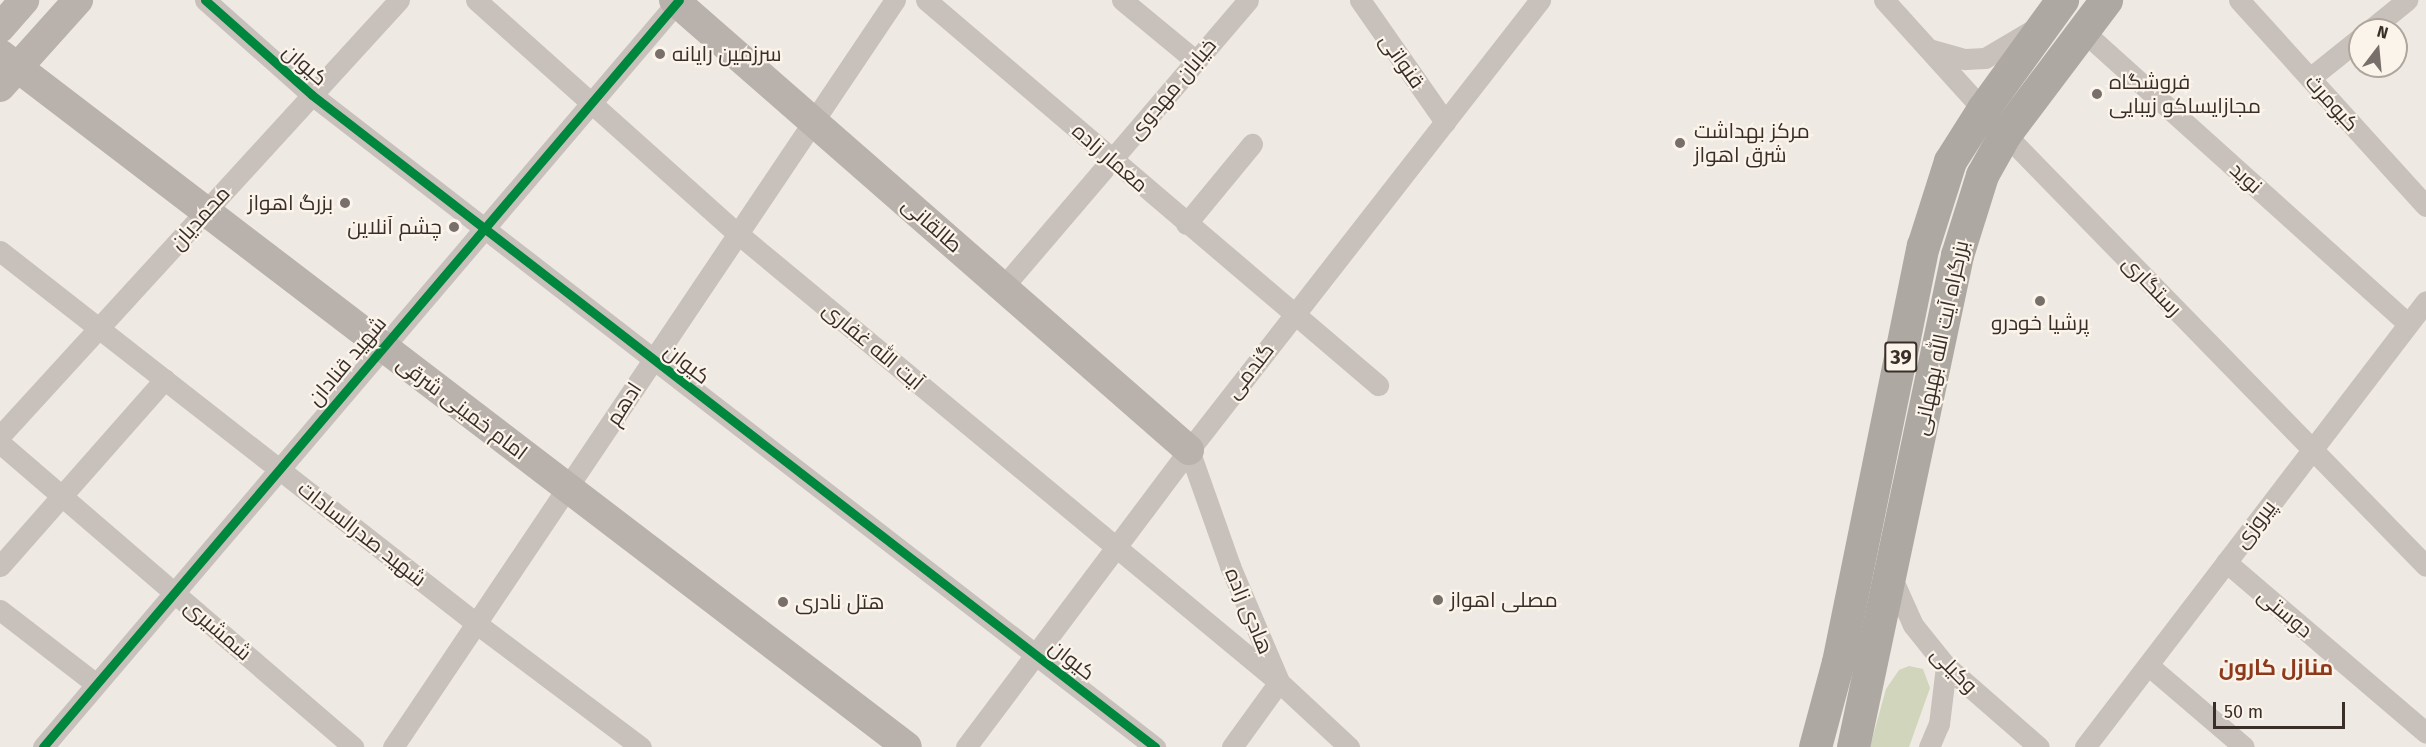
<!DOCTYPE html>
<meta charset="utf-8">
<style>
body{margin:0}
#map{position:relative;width:2426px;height:747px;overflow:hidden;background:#efe9e3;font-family:"Fira Sans",Cairo,sans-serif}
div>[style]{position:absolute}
.green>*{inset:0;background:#d0d5bc}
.street>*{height:21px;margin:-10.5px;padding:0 10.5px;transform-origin:10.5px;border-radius:10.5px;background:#c8c1bb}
.secondary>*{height:30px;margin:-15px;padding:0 15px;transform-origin:15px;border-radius:15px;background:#b9b1ab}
.highway>*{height:33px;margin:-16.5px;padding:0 16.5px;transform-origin:16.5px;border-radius:16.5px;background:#aea8a2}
.cycleway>*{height:9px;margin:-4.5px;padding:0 4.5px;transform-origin:4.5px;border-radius:4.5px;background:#00873e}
.dots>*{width:16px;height:16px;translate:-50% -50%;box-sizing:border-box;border:3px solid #fbf4eb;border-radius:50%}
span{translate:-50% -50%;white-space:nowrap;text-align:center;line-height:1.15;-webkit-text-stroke:4.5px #fbf4eb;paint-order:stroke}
.shield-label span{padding:2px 4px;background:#fbf4eb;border:2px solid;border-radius:4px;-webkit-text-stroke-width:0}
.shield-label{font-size:20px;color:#3a2e29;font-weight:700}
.poi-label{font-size:21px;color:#3a2e29}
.left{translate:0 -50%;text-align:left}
.right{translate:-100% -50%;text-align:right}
.street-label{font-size:21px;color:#3a2e29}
.neighbourhood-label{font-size:22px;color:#8e381c;font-weight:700}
.north{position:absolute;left:2348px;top:18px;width:60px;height:60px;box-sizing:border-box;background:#fbf4eb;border:2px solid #aea59d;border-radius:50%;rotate:16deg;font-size:16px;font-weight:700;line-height:24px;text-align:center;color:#3a2e29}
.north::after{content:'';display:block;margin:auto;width:21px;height:27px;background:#796f6a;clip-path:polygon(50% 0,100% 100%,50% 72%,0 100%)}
.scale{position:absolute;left:2213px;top:702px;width:132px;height:27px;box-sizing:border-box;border:3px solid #3a2e29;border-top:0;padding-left:8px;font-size:18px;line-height:21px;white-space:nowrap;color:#3a2e29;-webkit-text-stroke:4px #fbf4eb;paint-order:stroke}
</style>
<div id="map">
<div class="green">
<div style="clip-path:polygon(1909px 666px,1923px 669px,1930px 688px,1909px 747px,1870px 747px,1886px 689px,1899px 670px)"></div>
</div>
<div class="street">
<div style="left:205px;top:0;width:143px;rotate:41.6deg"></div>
<div style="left:312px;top:95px;width:1066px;rotate:37.72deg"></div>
<div style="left:476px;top:0;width:350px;rotate:41.8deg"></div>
<div style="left:737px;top:233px;width:704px;rotate:39.64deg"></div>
<div style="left:1279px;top:682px;width:96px;rotate:42.9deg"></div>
<div style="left:926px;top:0;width:594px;rotate:40.42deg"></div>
<div style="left:1122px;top:0;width:96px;rotate:39.5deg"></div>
<div style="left:1360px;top:0;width:149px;rotate:55.1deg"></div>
<div style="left:1884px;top:0;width:181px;rotate:47.9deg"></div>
<div style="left:2005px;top:134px;width:603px;rotate:45.74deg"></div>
<div style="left:2239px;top:0;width:278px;rotate:47.8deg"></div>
<div style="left:2370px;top:30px;width:48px;rotate:-39deg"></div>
<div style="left:2084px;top:32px;width:436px;rotate:42deg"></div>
<div style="left:1929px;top:49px;width:37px;rotate:16deg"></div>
<div style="left:1965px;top:59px;width:20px;rotate:-3deg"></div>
<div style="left:1985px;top:58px;width:53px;rotate:-30.4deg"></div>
<div style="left:2310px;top:78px;width:64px;rotate:-38.7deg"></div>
<div style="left:1186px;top:224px;width:104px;rotate:-50.5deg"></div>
<div style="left:0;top:251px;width:606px;rotate:38.02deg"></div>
<div style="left:477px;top:624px;width:205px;rotate:36.9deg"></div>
<div style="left:1003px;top:287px;width:377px;rotate:-49.5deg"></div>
<div style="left:0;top:436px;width:591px;rotate:-47.54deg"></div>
<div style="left:0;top:443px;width:466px;rotate:40.7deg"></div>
<div style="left:1189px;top:450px;width:123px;rotate:70.5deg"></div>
<div style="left:1230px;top:566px;width:123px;rotate:67deg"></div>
<div style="left:2226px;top:562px;width:263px;rotate:40.5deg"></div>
<div style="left:0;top:566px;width:249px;rotate:-48.6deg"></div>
<div style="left:1891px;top:576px;width:54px;rotate:65.8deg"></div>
<div style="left:1913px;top:625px;width:53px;rotate:51.2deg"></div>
<div style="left:1946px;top:666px;width:123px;rotate:41.1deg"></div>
<div style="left:0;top:610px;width:121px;rotate:37.6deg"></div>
<div style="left:2148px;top:665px;width:126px;rotate:40.5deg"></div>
<div style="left:43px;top:747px;width:981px;rotate:-49.59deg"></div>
<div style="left:393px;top:747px;width:900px;rotate:-56.1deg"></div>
<div style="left:966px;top:747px;width:371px;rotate:-53.1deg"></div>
<div style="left:1189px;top:450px;width:571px;rotate:-52.05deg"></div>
<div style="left:1232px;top:747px;width:80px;rotate:-54.1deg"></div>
<div style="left:1929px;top:747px;width:25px;rotate:-67deg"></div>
<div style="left:1939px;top:724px;width:58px;rotate:-83.1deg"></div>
<div style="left:2085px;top:747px;width:561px;rotate:-52.6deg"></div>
</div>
<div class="secondary">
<div style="left:674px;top:0;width:684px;rotate:41.15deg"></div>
<div style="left:0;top:28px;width:37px;rotate:-49deg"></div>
<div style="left:0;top:54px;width:1141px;rotate:37.38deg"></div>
<div style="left:0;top:87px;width:117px;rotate:-48.1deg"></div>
</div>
<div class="highway">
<div style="left:1815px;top:747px;width:88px;rotate:-74.9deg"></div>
<div style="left:1838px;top:662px;width:425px;rotate:-78.5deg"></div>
<div style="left:1923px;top:246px;width:89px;rotate:-72.4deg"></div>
<div style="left:1950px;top:161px;width:62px;rotate:-57.6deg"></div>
<div style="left:1983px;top:109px;width:135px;rotate:-54.1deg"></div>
<div style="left:1853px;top:747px;width:503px;rotate:-78.06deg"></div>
<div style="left:1957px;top:255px;width:84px;rotate:-72.6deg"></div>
<div style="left:1982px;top:175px;width:47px;rotate:-60.7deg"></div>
<div style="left:2005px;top:134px;width:168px;rotate:-53deg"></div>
</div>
<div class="cycleway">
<div style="left:205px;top:0;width:143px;rotate:41.6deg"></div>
<div style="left:312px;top:95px;width:1066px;rotate:37.72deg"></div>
<div style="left:43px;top:747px;width:981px;rotate:-49.59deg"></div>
</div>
<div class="dots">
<div style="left:660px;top:54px;background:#796f6a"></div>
<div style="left:2097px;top:94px;background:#796f6a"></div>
<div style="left:1680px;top:143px;background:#796f6a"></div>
<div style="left:345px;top:203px;background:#796f6a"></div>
<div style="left:454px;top:227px;background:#796f6a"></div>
<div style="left:2040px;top:301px;background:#796f6a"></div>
<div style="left:1438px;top:600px;background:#796f6a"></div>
<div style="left:783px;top:602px;background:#796f6a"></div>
</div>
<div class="shield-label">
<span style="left:1901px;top:357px">39</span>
</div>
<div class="poi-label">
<span class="left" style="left:672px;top:54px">سرزمین رایانه</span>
<span class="left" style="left:2109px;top:94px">فروشگاه<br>مجازایساکو زیبایی</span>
<span class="left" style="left:1694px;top:143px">مرکز بهداشت<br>شرق اهواز</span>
<span class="right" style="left:333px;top:203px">بزرگ اهواز</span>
<span class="right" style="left:442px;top:227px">چشم آنلاین</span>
<span style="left:2040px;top:323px">پرشيا خودرو</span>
<span class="left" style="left:1450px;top:600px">مصلی اهواز</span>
<span class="left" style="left:795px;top:602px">هتل نادری</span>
</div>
<div class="street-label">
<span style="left:1402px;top:61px;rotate:55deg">قنواتی</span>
<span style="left:305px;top:65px;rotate:41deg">کیوان</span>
<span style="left:1172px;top:89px;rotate:-50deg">خیابان مهدوی</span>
<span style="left:2332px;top:103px;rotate:48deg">کیومرث</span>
<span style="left:1110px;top:158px;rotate:41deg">معمار زاده</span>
<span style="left:2246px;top:178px;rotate:42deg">نوید</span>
<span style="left:200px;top:218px;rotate:-48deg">محمدیان</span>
<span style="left:932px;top:225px;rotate:41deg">طالقانی</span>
<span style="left:2152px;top:286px;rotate:46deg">رستگاری</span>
<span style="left:1941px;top:338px;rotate:-78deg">بزرگراه آیت الله بهبهانی</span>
<span style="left:873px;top:346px;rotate:40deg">آیت الله غفاری</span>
<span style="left:347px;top:361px;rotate:-50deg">شهید قنادان</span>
<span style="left:687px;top:364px;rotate:38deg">کیوان</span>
<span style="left:1250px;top:371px;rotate:-52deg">گندمی</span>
<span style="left:624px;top:404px;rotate:-57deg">ادهم</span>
<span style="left:462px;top:408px;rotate:37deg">امام خمینی شرقی</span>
<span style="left:2255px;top:524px;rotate:-53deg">پیروزی</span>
<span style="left:362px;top:534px;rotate:38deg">شهید صدرالسادات</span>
<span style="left:1249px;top:611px;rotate:67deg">هادی زاده</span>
<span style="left:2285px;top:613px;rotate:40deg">دوستی</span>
<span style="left:218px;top:630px;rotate:41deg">شمشیری</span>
<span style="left:1072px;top:660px;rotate:38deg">کیوان</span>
<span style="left:1954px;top:670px;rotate:45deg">وکیلی</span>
</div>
<div class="neighbourhood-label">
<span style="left:2276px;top:668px">منازل کارون</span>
</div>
<div class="north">N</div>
<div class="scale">50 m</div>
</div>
